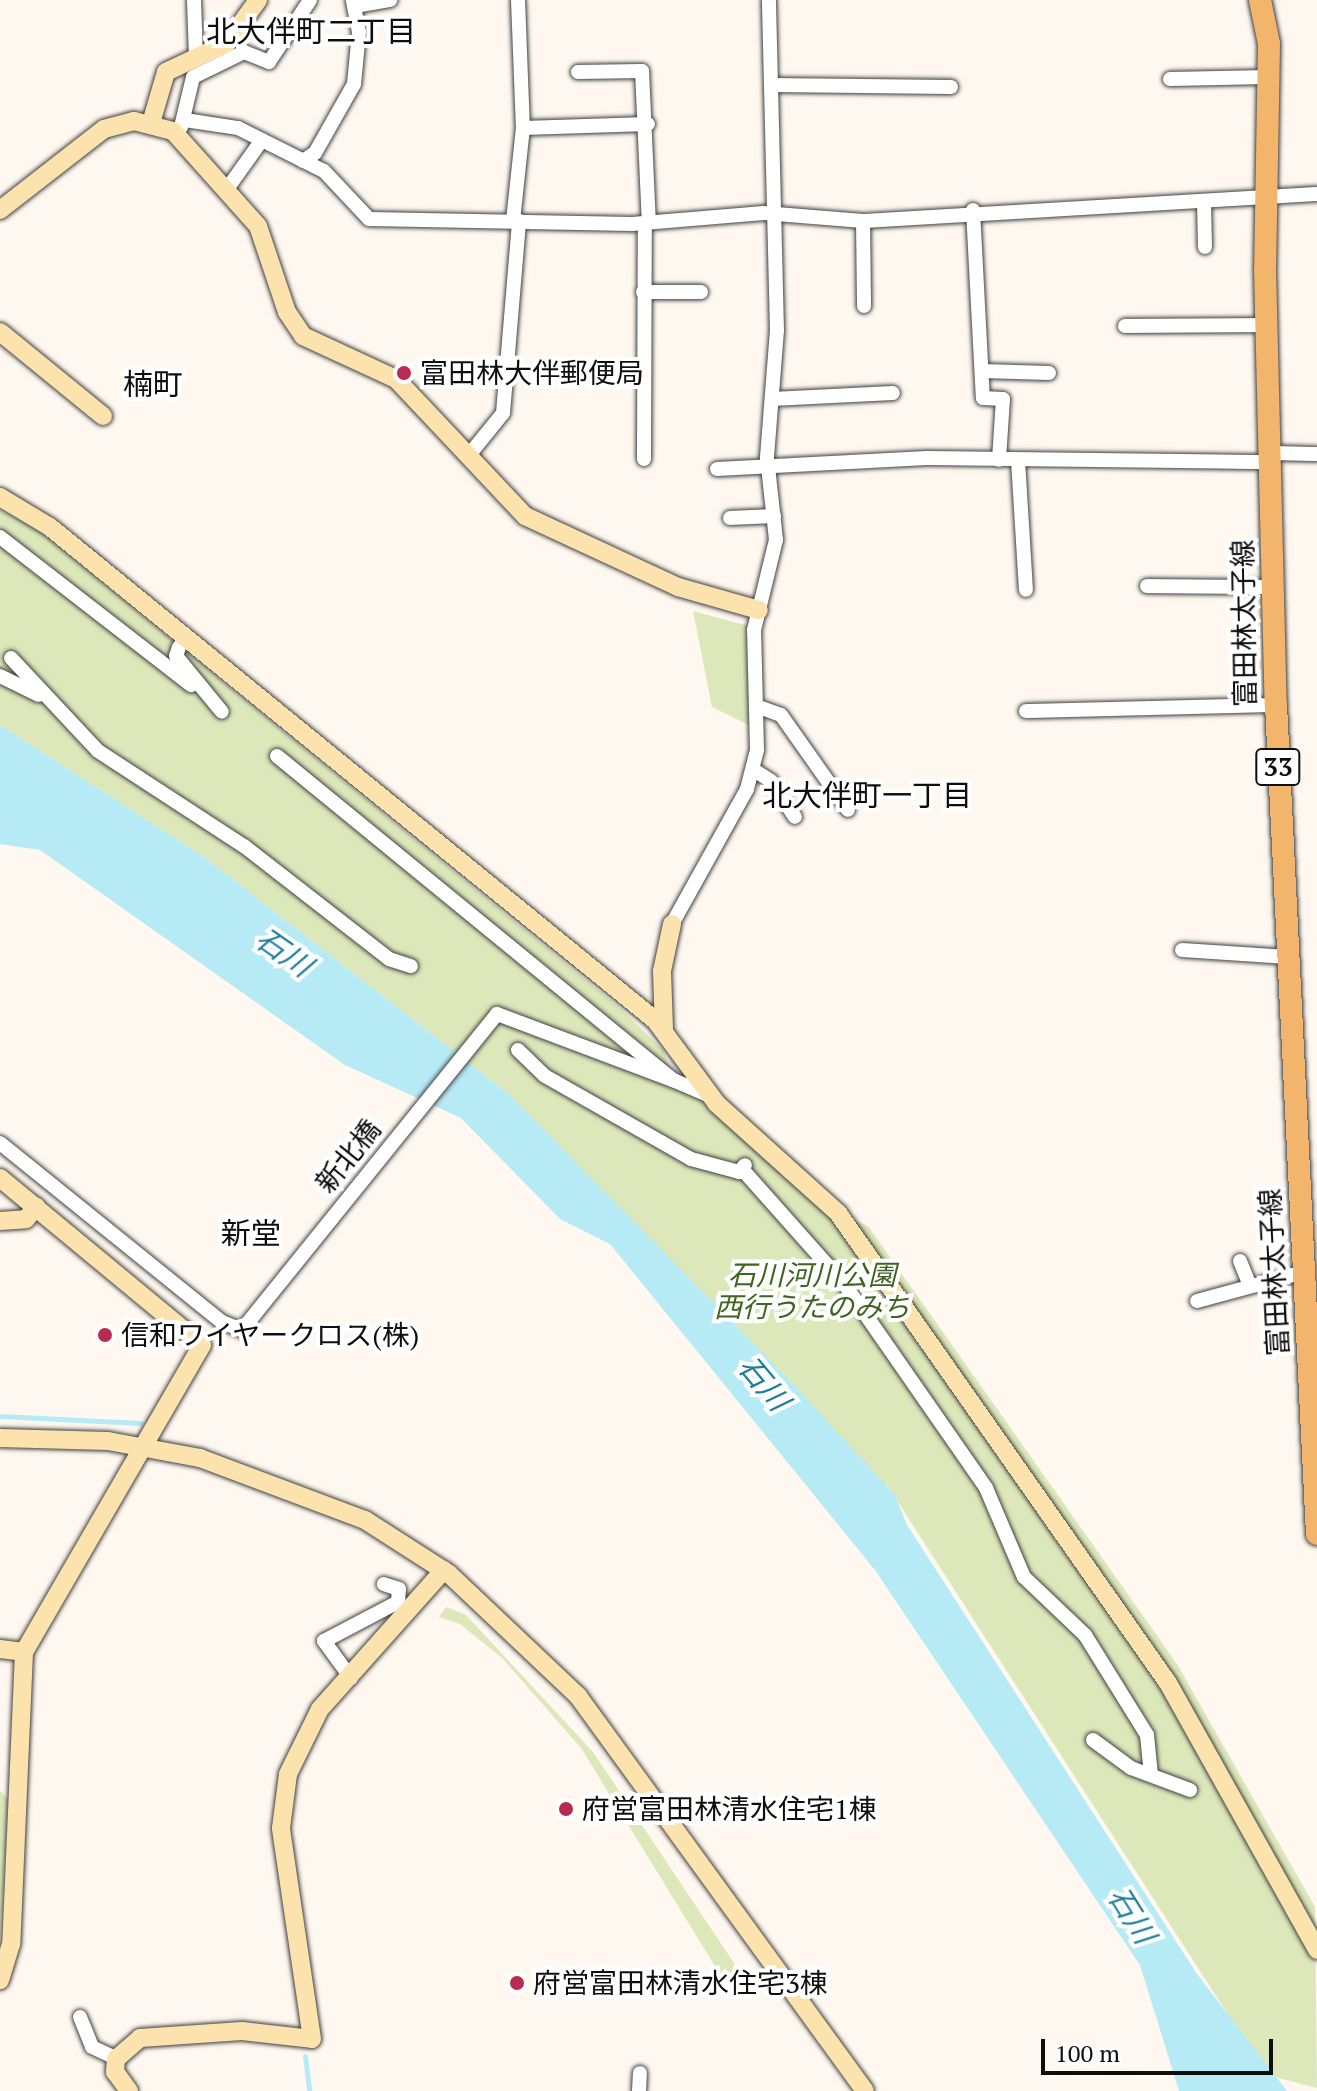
<!DOCTYPE html>
<meta charset="utf-8">
<style>
body{margin:0}
#map{position:relative;width:1317px;height:2091px;overflow:hidden;background:#fef8f0;font-family:"PT Serif","Noto Sans JP",serif}
div>[style]{position:absolute}
.green>*{inset:0;background:#dce8ba}
.water>*{inset:0;background:#b6eaf4}
.stream>*{height:5px;margin:-2.5px;padding:0 2.5px;transform-origin:2.5px;border-radius:2.5px;background:#b6eaf4}
.roads{filter:drop-shadow(0 0 2px #414141) drop-shadow(0 0 2px #414141)}
.street>*{height:14px;margin:-7px;padding:0 7px;transform-origin:7px;border-radius:7px;background:#fff}
.secondary>*{height:18px;margin:-9px;padding:0 9px;transform-origin:9px;border-radius:9px;background:#fce2ad}
.primary>*{height:22px;margin:-11px;padding:0 11px;transform-origin:11px;border-radius:11px;background:#f3b56b}
.dots>*{width:22px;height:22px;translate:-50% -50%;box-sizing:border-box;border:4px solid #fff;border-radius:50%}
span{translate:-50% -50%;white-space:nowrap;text-align:center;line-height:1.15;-webkit-text-stroke:8px #fff;paint-order:stroke}
.shield-label span{padding:2px 6px;background:#fff;border:2px solid;border-radius:6px;-webkit-text-stroke-width:0}
.shield-label{font-size:26px;color:#0e0e0e;font-weight:700}
.poi-label{font-size:28px;color:#0e0e0e}
.left{translate:0 -50%;text-align:left}
.street-label{font-size:28px;color:#0e0e0e}
.park-label{font-size:28px;color:#3d6420;font-style:italic}
.neighbourhood-label{font-size:30px;color:#0e0e0e}
.water-label{font-size:30px;color:#1c7f9b;font-style:italic}
.scale{position:absolute;left:1041px;top:2039px;width:232px;height:36px;box-sizing:border-box;border:4px solid #0e0e0e;border-top:0;padding-left:10px;font-size:24px;line-height:28px;white-space:nowrap;color:#0e0e0e;-webkit-text-stroke:6px #fff;paint-order:stroke}
</style>
<div id="map">
<div class="green">
<div style="clip-path:polygon(0 510px,38px 530px,620px 1008px,663px 1050px,671px 1071px,838px 1213px,868px 1226px,1177px 1664px,1315px 1907px,1317px 2088px,1267px 2075px,887px 1485px,877px 1483px,794px 1386px,510px 1095px,204px 857px,0 725px)"></div>
<div style="clip-path:polygon(693px 611px,748px 626px,749px 725px,712px 707px)"></div>
<div style="clip-path:polygon(446px 1607px,466px 1615px,593px 1752px,740px 1972px,727px 1979px,718px 1971px,581px 1748px,502px 1658px,460px 1624px,439px 1617px)"></div>
<div style="clip-path:polygon(0 1791px,8px 1799px,0 1943px)"></div>
</div>
<div class="water">
<div style="clip-path:polygon(0 725px,204px 857px,510px 1095px,794px 1385px,895px 1495px,907px 1525px,1197px 1974px,1287px 2091px,1179px 2091px,1140px 1965px,875px 1570px,610px 1244px,560px 1219px,461px 1118px,345px 1065px,40px 850px,0 844px)"></div>
</div>
<div class="stream">
<div style="left:0;top:1416px;width:141px;rotate:2.8deg"></div>
<div style="left:305px;top:2056px;width:35px;rotate:83deg"></div>
</div>
<div class="roads">
<div class="street">
<div style="left:194px;top:0;width:58px;rotate:88deg"></div>
<div style="left:518px;top:0;width:128px;rotate:87.8deg"></div>
<div style="left:523px;top:128px;width:125px;rotate:-1.8deg"></div>
<div style="left:355px;top:6px;width:36px;rotate:-10deg"></div>
<div style="left:578px;top:72px;width:64px;rotate:-0.9deg"></div>
<div style="left:642px;top:71px;width:152px;rotate:87.4deg"></div>
<div style="left:1170px;top:79px;width:99px;rotate:-1.2deg"></div>
<div style="left:771px;top:85px;width:180px;rotate:0.6deg"></div>
<div style="left:185px;top:120px;width:54px;rotate:8.6deg"></div>
<div style="left:238px;top:128px;width:96px;rotate:26.6deg"></div>
<div style="left:324px;top:171px;width:66px;rotate:46.8deg"></div>
<div style="left:369px;top:219px;width:263px;rotate:1.1deg"></div>
<div style="left:632px;top:224px;width:132px;rotate:-4.8deg"></div>
<div style="left:764px;top:213px;width:99px;rotate:4.6deg"></div>
<div style="left:863px;top:221px;width:455px;rotate:-3.4deg"></div>
<div style="left:181px;top:127px;width:51px;rotate:-76.5deg"></div>
<div style="left:193px;top:77px;width:57px;rotate:-26.1deg"></div>
<div style="left:244px;top:52px;width:27px;rotate:22deg"></div>
<div style="left:269px;top:62px;width:74px;rotate:-56.5deg"></div>
<div style="left:303px;top:161px;width:14px;rotate:-34deg"></div>
<div style="left:315px;top:153px;width:79px;rotate:-60.5deg"></div>
<div style="left:354px;top:84px;width:52px;rotate:-84.5deg"></div>
<div style="left:359px;top:32px;width:33px;rotate:-101deg"></div>
<div style="left:227px;top:189px;width:60px;rotate:-54.5deg"></div>
<div style="left:1204px;top:201px;width:46px;rotate:88.8deg"></div>
<div style="left:973px;top:210px;width:188px;rotate:87deg"></div>
<div style="left:983px;top:398px;width:20px;rotate:3deg"></div>
<div style="left:1003px;top:399px;width:61px;rotate:93.8deg"></div>
<div style="left:513px;top:221px;width:94px;rotate:-83.9deg"></div>
<div style="left:863px;top:221px;width:85px;rotate:89.3deg"></div>
<div style="left:643px;top:292px;width:58px"></div>
<div style="left:1125px;top:326px;width:141px;rotate:-0.4deg"></div>
<div style="left:982px;top:371px;width:67px;rotate:1.7deg"></div>
<div style="left:772px;top:399px;width:121px;rotate:-2.8deg"></div>
<div style="left:1270px;top:453px;width:47px;rotate:1.2deg"></div>
<div style="left:469px;top:455px;width:54px;rotate:-51deg"></div>
<div style="left:503px;top:413px;width:193px;rotate:-85.2deg"></div>
<div style="left:644px;top:459px;width:235px;rotate:-89.8deg"></div>
<div style="left:1018px;top:460px;width:130px;rotate:86.5deg"></div>
<div style="left:717px;top:469px;width:210px;rotate:-3deg"></div>
<div style="left:927px;top:458px;width:343px;rotate:0.7deg"></div>
<div style="left:730px;top:518px;width:44px;rotate:-2.6deg"></div>
<div style="left:0;top:537px;width:242px;rotate:37.8deg"></div>
<div style="left:1147px;top:586px;width:127px;rotate:0.5deg"></div>
<div style="left:179px;top:647px;width:9px;rotate:108deg"></div>
<div style="left:176px;top:656px;width:72px;rotate:50.6deg"></div>
<div style="left:11px;top:658px;width:127px;rotate:46.9deg"></div>
<div style="left:98px;top:751px;width:174px;rotate:33.1deg"></div>
<div style="left:244px;top:846px;width:184px;rotate:37.9deg"></div>
<div style="left:389px;top:959px;width:23px;rotate:18deg"></div>
<div style="left:0;top:676px;width:43px;rotate:26deg"></div>
<div style="left:759px;top:707px;width:23px;rotate:20deg"></div>
<div style="left:781px;top:715px;width:116px;rotate:54.8deg"></div>
<div style="left:1026px;top:711px;width:250px;rotate:-1.4deg"></div>
<div style="left:277px;top:756px;width:512px;rotate:39.29deg"></div>
<div style="left:673px;top:1080px;width:40px;rotate:23.4deg"></div>
<div style="left:754px;top:770px;width:20px;rotate:33deg"></div>
<div style="left:771px;top:781px;width:43px;rotate:56.3deg"></div>
<div style="left:672px;top:924px;width:154px;rotate:-60.9deg"></div>
<div style="left:747px;top:789px;width:40px;rotate:-75.6deg"></div>
<div style="left:757px;top:750px;width:120px;rotate:-91.4deg"></div>
<div style="left:754px;top:630px;width:93px;rotate:-76.3deg"></div>
<div style="left:776px;top:540px;width:83px;rotate:-96.2deg"></div>
<div style="left:767px;top:457px;width:126px;rotate:-85.5deg"></div>
<div style="left:777px;top:331px;width:331px;rotate:-91.4deg"></div>
<div style="left:1182px;top:950px;width:106px;rotate:3.8deg"></div>
<div style="left:518px;top:1050px;width:37px;rotate:44deg"></div>
<div style="left:545px;top:1076px;width:168px;rotate:29.6deg"></div>
<div style="left:691px;top:1159px;width:50px;rotate:15.2deg"></div>
<div style="left:739px;top:1172px;width:9px;rotate:-49deg"></div>
<div style="left:0;top:1143px;width:285px;rotate:38.9deg"></div>
<div style="left:222px;top:1322px;width:22px;rotate:22deg"></div>
<div style="left:242px;top:1330px;width:406px;rotate:-51.1deg"></div>
<div style="left:497px;top:1014px;width:188px;rotate:20.6deg"></div>
<div style="left:742px;top:1169px;width:155px;rotate:48.4deg"></div>
<div style="left:845px;top:1285px;width:247px;rotate:55.2deg"></div>
<div style="left:986px;top:1488px;width:97px;rotate:66.9deg"></div>
<div style="left:1024px;top:1577px;width:84px;rotate:43.6deg"></div>
<div style="left:1085px;top:1635px;width:118px;rotate:58.2deg"></div>
<div style="left:1147px;top:1735px;width:40px;rotate:84.3deg"></div>
<div style="left:1240px;top:1261px;width:24px;rotate:68deg"></div>
<div style="left:1197px;top:1301px;width:111px;rotate:-15.2deg"></div>
<div style="left:351px;top:1678px;width:46px;rotate:-126.1deg"></div>
<div style="left:324px;top:1641px;width:84px;rotate:-27.8deg"></div>
<div style="left:398px;top:1602px;width:13px;rotate:-86deg"></div>
<div style="left:399px;top:1589px;width:16px;rotate:-162deg"></div>
<div style="left:1093px;top:1740px;width:47px;rotate:36.4deg"></div>
<div style="left:1131px;top:1768px;width:63px;rotate:20.4deg"></div>
<div style="left:80px;top:2017px;width:32px;rotate:68deg"></div>
<div style="left:92px;top:2047px;width:26px;rotate:25deg"></div>
<div style="left:639px;top:2091px;width:18px;rotate:-87deg"></div>
</div>
<div class="secondary">
<div style="left:151px;top:123px;width:53px;rotate:-73.6deg"></div>
<div style="left:166px;top:72px;width:68px;rotate:-25.4deg"></div>
<div style="left:227px;top:43px;width:53px;rotate:-54.2deg"></div>
<div style="left:0;top:210px;width:132px;rotate:-37.9deg"></div>
<div style="left:104px;top:129px;width:31px;rotate:-15deg"></div>
<div style="left:134px;top:121px;width:40px;rotate:14.4deg"></div>
<div style="left:173px;top:131px;width:127px;rotate:48.2deg"></div>
<div style="left:258px;top:226px;width:91px;rotate:71.4deg"></div>
<div style="left:287px;top:312px;width:29px;rotate:56deg"></div>
<div style="left:303px;top:336px;width:102px;rotate:24.8deg"></div>
<div style="left:396px;top:379px;width:188px;rotate:46.7deg"></div>
<div style="left:525px;top:516px;width:169px;rotate:24.9deg"></div>
<div style="left:678px;top:587px;width:84px;rotate:15.9deg"></div>
<div style="left:0;top:332px;width:133px;rotate:39.2deg"></div>
<div style="left:0;top:497px;width:58px;rotate:31deg"></div>
<div style="left:50px;top:527px;width:780px;rotate:39.18deg"></div>
<div style="left:655px;top:1020px;width:104px;rotate:53.6deg"></div>
<div style="left:717px;top:1104px;width:163px;rotate:42deg"></div>
<div style="left:838px;top:1213px;width:574px;rotate:54.93deg"></div>
<div style="left:1168px;top:1683px;width:306px;rotate:60.8deg"></div>
<div style="left:664px;top:1029px;width:58px;rotate:-92deg"></div>
<div style="left:662px;top:971px;width:48px;rotate:-78deg"></div>
<div style="left:0;top:1178px;width:262px;rotate:39.6deg"></div>
<div style="left:202px;top:1345px;width:355px;rotate:120.1deg"></div>
<div style="left:24px;top:1652px;width:292px;rotate:92.5deg"></div>
<div style="left:11px;top:1944px;width:38px;rotate:107deg"></div>
<div style="left:0;top:1221px;width:26px;rotate:-4deg"></div>
<div style="left:26px;top:1219px;width:16px;rotate:-50deg"></div>
<div style="left:0;top:1438px;width:108px;rotate:1.6deg"></div>
<div style="left:108px;top:1441px;width:94px;rotate:10.5deg"></div>
<div style="left:200px;top:1458px;width:176px;rotate:20.6deg"></div>
<div style="left:365px;top:1520px;width:100px;rotate:32.7deg"></div>
<div style="left:449px;top:1574px;width:178px;rotate:43.4deg"></div>
<div style="left:578px;top:1696px;width:488px;rotate:54deg"></div>
<div style="left:0;top:1649px;width:24px;rotate:7deg"></div>
<div style="left:129px;top:2091px;width:24px;rotate:-126deg"></div>
<div style="left:115px;top:2072px;width:13px;rotate:-86deg"></div>
<div style="left:116px;top:2059px;width:32px;rotate:-41deg"></div>
<div style="left:140px;top:2038px;width:102px;rotate:-3.9deg"></div>
<div style="left:242px;top:2031px;width:70px;rotate:6.5deg"></div>
<div style="left:312px;top:2039px;width:213px;rotate:-98.4deg"></div>
<div style="left:281px;top:1828px;width:54px;rotate:-82.6deg"></div>
<div style="left:288px;top:1774px;width:72px;rotate:-63.8deg"></div>
<div style="left:320px;top:1709px;width:186px;rotate:-48.3deg"></div>
</div>
<div class="primary">
<div style="left:1260px;top:0;width:45px;rotate:78.4deg"></div>
<div style="left:1269px;top:44px;width:225px;rotate:91deg"></div>
<div style="left:1265px;top:269px;width:436px;rotate:88.6deg"></div>
<div style="left:1276px;top:705px;width:830px;rotate:87.17deg"></div>
</div>
</div>
<div class="dots">
<div style="left:404px;top:373px;background:#b92b50"></div>
<div style="left:105px;top:1335px;background:#b92b50"></div>
<div style="left:566px;top:1809px;background:#b92b50"></div>
<div style="left:517px;top:1983px;background:#b92b50"></div>
</div>
<div class="shield-label">
<span style="left:1278px;top:767px">33</span>
</div>
<div class="poi-label">
<span class="left" style="left:420px;top:373px">富田林大伴郵便局</span>
<span class="left" style="left:121px;top:1335px">信和ワイヤークロス(株)</span>
<span class="left" style="left:582px;top:1809px">府営富田林清水住宅1棟</span>
<span class="left" style="left:533px;top:1983px">府営富田林清水住宅3棟</span>
</div>
<div class="street-label">
<span style="left:1244px;top:623px;rotate:-91deg">富田林太子線</span>
<span style="left:348px;top:1156px;rotate:-51deg">新北橋</span>
<span style="left:1274px;top:1272px;rotate:-93deg">富田林太子線</span>
</div>
<div class="park-label">
<span style="left:812px;top:1291px">石川河川公園<br>西行うたのみち</span>
</div>
<div class="neighbourhood-label">
<span style="left:311px;top:31px">北大伴町二丁目</span>
<span style="left:153px;top:384px">楠町</span>
<span style="left:867px;top:795px">北大伴町一丁目</span>
<span style="left:251px;top:1233px">新堂</span>
</div>
<div class="water-label">
<span style="left:284px;top:952px;rotate:35deg">石川</span>
<span style="left:764px;top:1383px;rotate:50deg">石川</span>
<span style="left:1132px;top:1915px;rotate:58deg">石川</span>
</div>
<div class="scale">100 m</div>
</div>
